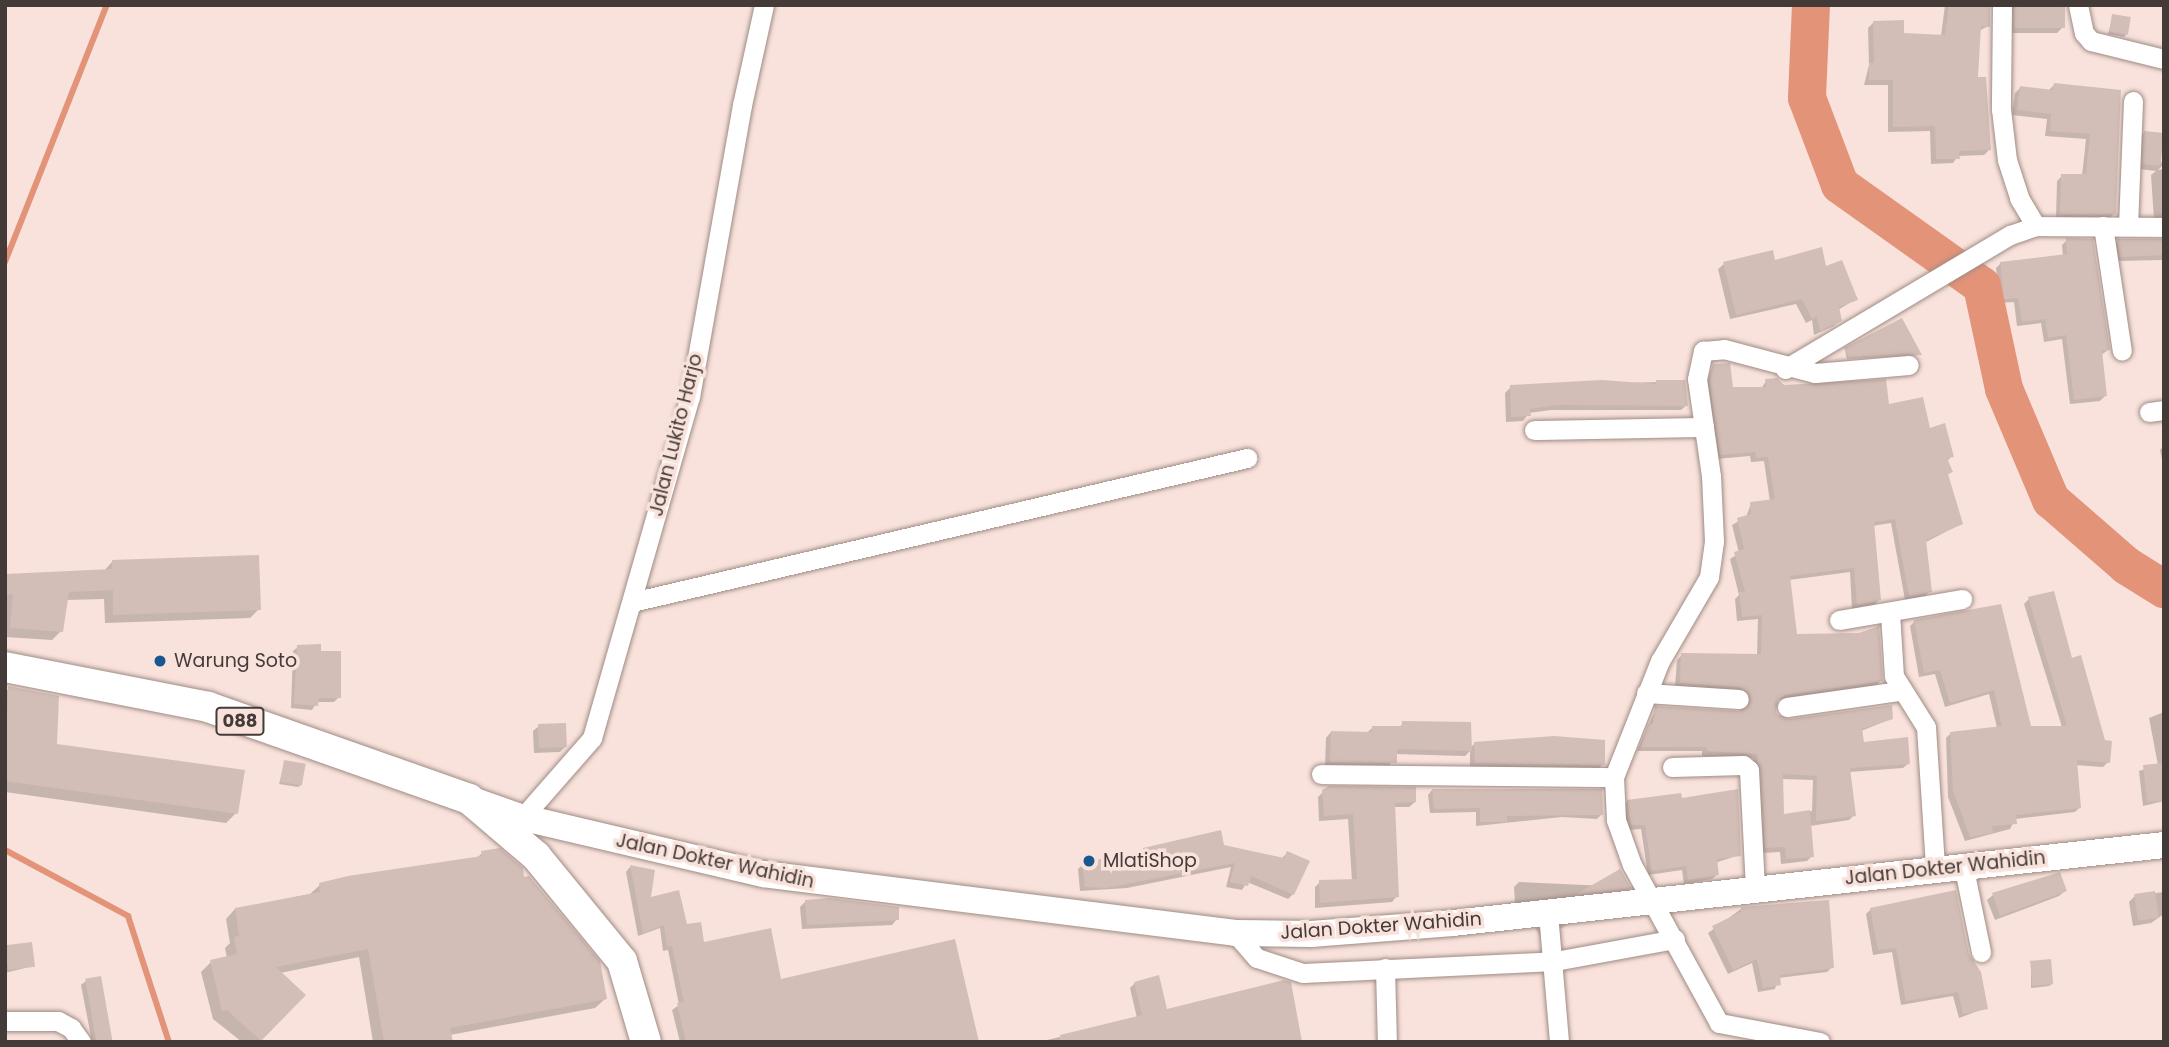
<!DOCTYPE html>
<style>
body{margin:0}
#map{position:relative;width:2169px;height:1047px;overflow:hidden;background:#f8e2db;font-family:Poppins,sans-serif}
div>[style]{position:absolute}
.shadow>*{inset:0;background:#0003}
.stream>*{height:6px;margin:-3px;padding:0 3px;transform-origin:3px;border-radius:3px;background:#e39378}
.river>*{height:38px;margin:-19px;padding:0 19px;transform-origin:19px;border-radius:19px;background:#e39378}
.building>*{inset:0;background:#d3beb7;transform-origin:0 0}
.roads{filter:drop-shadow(0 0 2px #9f8b84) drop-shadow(0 0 2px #9f8b84)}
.street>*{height:19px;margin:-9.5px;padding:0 9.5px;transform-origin:9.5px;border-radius:9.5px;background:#fff}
.secondary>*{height:26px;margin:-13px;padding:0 13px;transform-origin:13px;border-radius:13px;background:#fff}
.primary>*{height:30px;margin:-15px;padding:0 15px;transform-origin:15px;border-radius:15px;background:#fff}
.dots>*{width:19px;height:19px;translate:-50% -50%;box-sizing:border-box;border:4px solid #f8e2db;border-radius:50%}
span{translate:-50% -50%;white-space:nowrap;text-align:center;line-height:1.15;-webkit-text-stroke:7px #f8e2db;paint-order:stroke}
.shield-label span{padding:2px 5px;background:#f8e2db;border:2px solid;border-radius:5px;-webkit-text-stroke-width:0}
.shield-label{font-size:18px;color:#443b38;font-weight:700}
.street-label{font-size:19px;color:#443b38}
.poi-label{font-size:19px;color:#443b38}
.left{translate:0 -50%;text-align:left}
.frame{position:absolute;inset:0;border:7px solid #443b38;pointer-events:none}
</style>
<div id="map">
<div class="shadow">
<div style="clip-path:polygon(1945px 5px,1989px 5px,1988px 26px,1979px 31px,1976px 78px,1989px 150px,1984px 155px,1958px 156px,1953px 163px,1931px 164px,1930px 131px,1888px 132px,1888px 85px,1864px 85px,1869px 65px,1868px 28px,1874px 22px,1902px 35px,1941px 36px)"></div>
<div style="clip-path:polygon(2008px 5px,2063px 5px,2063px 27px,2057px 33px,2011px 33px)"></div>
<div style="clip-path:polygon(2113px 16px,2126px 35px,2124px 37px,2108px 34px)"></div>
<div style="clip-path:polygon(2054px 85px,2119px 91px,2114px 214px,2109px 219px,2056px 218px,2057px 181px,2062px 176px,2082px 176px,2086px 139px,2045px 136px,2047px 119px,2012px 115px,2015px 93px,2020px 88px,2048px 91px)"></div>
<div style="clip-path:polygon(2145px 132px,2163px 165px,2158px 170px,2164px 169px,2164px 221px,2154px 220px,2151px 175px,2156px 171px,2138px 169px,2139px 138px)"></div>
<div style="clip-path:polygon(2067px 240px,2108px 350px,2101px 355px,2105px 396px,2100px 401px,2070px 404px,2062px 339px,2044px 342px,2041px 323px,2017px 326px,2014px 302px,2000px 303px,1996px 268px,2001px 263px,2063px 256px,2062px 245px)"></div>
<div style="clip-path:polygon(2118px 241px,2164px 241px,2164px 260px,2115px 261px,2113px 246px)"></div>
<div style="clip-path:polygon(1774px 262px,1856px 299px,1838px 310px,1840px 320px,1834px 326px,1814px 335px,1812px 320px,1806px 323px,1796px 304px,1730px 319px,1718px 269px,1724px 264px)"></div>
<div style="clip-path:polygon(1845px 350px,1920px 355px,1847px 359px)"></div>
<div style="clip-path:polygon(evenodd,1713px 366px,1732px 389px,1761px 389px,1766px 381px,1888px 406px,1928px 430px,1952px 456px,1947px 461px,1951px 472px,1947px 475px,1961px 524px,1924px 543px,1930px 591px,1925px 596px,1905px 600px,1891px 523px,1872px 526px,1879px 600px,1874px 605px,1852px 609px,1850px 572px,1789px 580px,1795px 636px,1881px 680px,1876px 686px,1778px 700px,1775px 715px,1788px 721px,1891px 719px,1861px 731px,1863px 744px,1909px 763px,1903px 768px,1849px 772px,1854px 815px,1849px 820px,1810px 826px,1812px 856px,1807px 861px,1781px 864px,1780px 852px,1761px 853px,1753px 758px,1702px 756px,1702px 751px,1637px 751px,1656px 708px,1739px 713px,1745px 710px,1746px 700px,1675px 687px,1677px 660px,1682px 655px,1757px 655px,1758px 619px,1737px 621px,1735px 599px,1739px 595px,1730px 559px,1739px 553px,1732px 525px,1746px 517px,1751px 504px,1770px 502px,1764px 461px,1751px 462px,1750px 456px,1716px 459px,1705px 386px,1713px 366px,1782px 779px,1813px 780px,1812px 811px,1782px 816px,1782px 779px)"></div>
<div style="clip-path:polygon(1657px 382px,1687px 405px,1681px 410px,1551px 410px,1529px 413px,1523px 421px,1506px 422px,1505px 393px,1511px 387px)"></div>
<div style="clip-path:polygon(2164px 446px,2164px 469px,2160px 450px)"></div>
<div style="clip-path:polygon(112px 562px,259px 609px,250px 618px,105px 623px,104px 599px,66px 600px,61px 631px,52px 640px,5px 637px,5px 575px,103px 572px)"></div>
<div style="clip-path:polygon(2029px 599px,2071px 660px,2108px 762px,2103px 767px,2075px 765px,2080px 807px,2075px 812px,2015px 819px,2010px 829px,1965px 841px,1948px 797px,1946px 738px,1951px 733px,1997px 728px,1989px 694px,1945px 707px,1935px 674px,1919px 677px,1910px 626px,1915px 621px,2000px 606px,2029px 728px,2062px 727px,2024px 604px)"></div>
<div style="clip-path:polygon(298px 647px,339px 697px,334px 702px,317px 702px,312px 710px,291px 708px,293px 651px)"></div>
<div style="clip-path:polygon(5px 687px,55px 745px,236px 813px,226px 823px,5px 792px)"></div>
<div style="clip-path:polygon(2164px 712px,2164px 801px,2143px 806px,2139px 771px,2158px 765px,2149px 718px)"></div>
<div style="clip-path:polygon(1403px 723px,1470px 748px,1475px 743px,1603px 764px,1598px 769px,1470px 768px,1470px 751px,1465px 756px,1395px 754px,1389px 767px,1325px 767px,1326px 738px,1331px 732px,1367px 733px,1373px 727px,1399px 728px)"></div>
<div style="clip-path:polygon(539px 726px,565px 747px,560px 752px,534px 753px,533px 731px)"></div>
<div style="clip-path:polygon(285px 762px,301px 785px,298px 787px,279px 784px)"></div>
<div style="clip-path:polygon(1432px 790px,1602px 814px,1597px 819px,1562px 817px,1476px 826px,1476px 812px,1430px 813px,1428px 795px)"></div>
<div style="clip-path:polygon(1323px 792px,1415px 802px,1409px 807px,1393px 807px,1397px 896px,1392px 902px,1315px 908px,1315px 887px,1320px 882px,1352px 881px,1348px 819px,1319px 821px,1318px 797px)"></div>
<div style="clip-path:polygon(1680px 800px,1739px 855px,1715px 863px,1717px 875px,1712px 879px,1684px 884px,1682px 870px,1648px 875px,1641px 829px,1627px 830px,1623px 806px,1628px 801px)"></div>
<div style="clip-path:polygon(1223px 846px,1282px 858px,1287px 853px,1293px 894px,1288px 899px,1247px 882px,1242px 890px,1226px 887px,1231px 867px,1127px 888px,1080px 891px,1078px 869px,1083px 864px,1138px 855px,1144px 850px)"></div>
<div style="clip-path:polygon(482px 853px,523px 879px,605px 999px,595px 1008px,450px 1035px,451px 1042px,373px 1042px,359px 957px,280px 973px,304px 995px,258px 1042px,242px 1042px,213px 1019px,201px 972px,211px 962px,227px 958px,225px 948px,230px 943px,226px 919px,235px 909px,310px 894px,320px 885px,477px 858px)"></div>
<div style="clip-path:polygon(630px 867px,653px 871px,649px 899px,703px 944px,780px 981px,977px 1042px,680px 1042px,672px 1010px,679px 1005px,668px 950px,663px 951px,660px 928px,638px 936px,626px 872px)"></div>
<div style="clip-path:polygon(2058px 874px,2065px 891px,2059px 896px,1995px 920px,1987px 900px,1993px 895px)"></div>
<div style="clip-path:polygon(1519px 882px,1628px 887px,1624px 892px,1515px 903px,1514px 887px)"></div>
<div style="clip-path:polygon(2164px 892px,2164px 914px,2151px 923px,2133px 926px,2129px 902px,2135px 896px)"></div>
<div style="clip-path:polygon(805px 902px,897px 919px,892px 925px,802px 929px,800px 907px)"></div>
<div style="clip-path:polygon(1741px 909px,1832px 967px,1827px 972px,1778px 978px,1775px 989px,1758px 992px,1752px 963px,1728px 974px,1708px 933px)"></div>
<div style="clip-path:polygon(1871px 909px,1967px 955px,1986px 1008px,1959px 1018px,1953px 996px,1901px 1005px,1892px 952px,1873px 955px,1866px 914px)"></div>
<div style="clip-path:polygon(5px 945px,33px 966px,5px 973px)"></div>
<div style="clip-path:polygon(2031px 963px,2052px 984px,2049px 986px,2031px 988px)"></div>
<div style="clip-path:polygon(86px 981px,111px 1041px,124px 1042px,92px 1042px,81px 985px)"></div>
<div style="clip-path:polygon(1135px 983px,1166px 1011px,1300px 1042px,1039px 1042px,1137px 1018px,1130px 988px)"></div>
</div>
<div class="stream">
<div style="left:5px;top:262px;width:277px;rotate:-68.4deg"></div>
<div style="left:5px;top:850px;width:140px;rotate:28.2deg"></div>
<div style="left:128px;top:916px;width:133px;rotate:72deg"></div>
</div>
<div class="river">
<div style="left:1811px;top:5px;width:93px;rotate:92.5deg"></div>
<div style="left:1807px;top:98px;width:93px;rotate:69.2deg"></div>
<div style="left:1840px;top:185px;width:174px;rotate:35.4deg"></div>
<div style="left:1982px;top:286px;width:105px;rotate:77.9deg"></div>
<div style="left:2004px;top:389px;width:121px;rotate:67.1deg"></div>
<div style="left:2051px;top:500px;width:101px;rotate:41deg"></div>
<div style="left:2127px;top:566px;width:44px;rotate:31.9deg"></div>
</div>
<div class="building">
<div style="clip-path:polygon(1949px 5px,1990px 5px,1990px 27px,1981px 26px,1978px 77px,1986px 77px,1991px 150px,1959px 151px,1960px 159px,1936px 159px,1935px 126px,1893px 127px,1893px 80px,1869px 80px,1869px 63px,1874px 63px,1873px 21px,1904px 20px,1904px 33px,1945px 35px)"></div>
<div style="left:2014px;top:5px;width:51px;height:23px"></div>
<div style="left:2112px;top:14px;width:19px;height:18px;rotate:9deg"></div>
<div style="clip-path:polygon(2054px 83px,2121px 90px,2116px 214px,2060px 214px,2061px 174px,2086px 174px,2090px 134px,2050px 131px,2051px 114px,2017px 110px,2020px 86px,2053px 90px)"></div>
<div style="left:2144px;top:131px;width:20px;height:33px;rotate:6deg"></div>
<div style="clip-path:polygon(2066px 238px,2093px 239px,2110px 350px,2102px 351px,2107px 396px,2074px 400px,2066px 335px,2048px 338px,2045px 319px,2022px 322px,2018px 298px,2004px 299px,2000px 262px,2067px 254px)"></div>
<div style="clip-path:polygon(2117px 239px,2164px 239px,2164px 255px,2120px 257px)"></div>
<div style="clip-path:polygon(1822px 247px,1826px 266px,1842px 260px,1858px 300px,1839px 307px,1842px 321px,1820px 331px,1817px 316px,1812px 319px,1802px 299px,1736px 315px,1723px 262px,1773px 250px,1775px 260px)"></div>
<div style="clip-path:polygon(1902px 318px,1922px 355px,1849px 358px,1844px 348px)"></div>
<div style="clip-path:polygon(1730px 363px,1733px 387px,1766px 387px,1765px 379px,1777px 378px,1784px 385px,1886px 379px,1889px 404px,1923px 397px,1930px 428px,1945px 423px,1954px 457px,1947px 458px,1953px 472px,1948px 474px,1963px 524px,1926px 540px,1932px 592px,1909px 596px,1895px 519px,1874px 522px,1881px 600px,1857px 605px,1854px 568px,1790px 576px,1797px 634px,1859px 633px,1879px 626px,1883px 681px,1785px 695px,1775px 703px,1777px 714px,1789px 719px,1892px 705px,1893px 719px,1862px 729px,1864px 742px,1908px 737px,1910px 764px,1850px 768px,1856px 816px,1816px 821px,1817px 776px,1783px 774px,1784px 814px,1810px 810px,1814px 857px,1786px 859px,1785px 847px,1765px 848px,1757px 754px,1707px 751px,1707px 747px,1641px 747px,1648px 724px,1653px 724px,1655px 706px,1739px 711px,1751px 700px,1740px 687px,1680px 683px,1681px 653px,1761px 654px,1762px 615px,1742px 617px,1739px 592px,1745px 592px,1734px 552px,1744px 549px,1737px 518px,1751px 514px,1750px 502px,1775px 499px,1768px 457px,1756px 458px,1755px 452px,1720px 455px,1709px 379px,1713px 364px)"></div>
<div style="clip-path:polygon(1602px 380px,1656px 384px,1656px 380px,1685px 380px,1688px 406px,1558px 405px,1530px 409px,1531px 416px,1511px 417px,1510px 385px)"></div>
<div style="clip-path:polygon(259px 555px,261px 610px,113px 615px,113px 590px,69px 592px,63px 632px,10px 628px,13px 594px,5px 595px,5px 574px,112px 569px,112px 560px)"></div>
<div style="clip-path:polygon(2054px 591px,2072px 658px,2081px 655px,2105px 740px,2112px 741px,2110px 763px,2077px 760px,2081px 808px,2016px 815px,2017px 824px,1992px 826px,1993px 833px,1970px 837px,1953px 791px,1950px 732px,2002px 726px,1994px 690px,1950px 703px,1940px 670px,1924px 673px,1914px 620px,2001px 604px,2031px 726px,2067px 726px,2028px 597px)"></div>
<div style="clip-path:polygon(321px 644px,321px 651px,341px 651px,341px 698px,319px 698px,318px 706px,294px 704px,297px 645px)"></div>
<div style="clip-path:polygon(8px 686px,59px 696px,57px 744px,245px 770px,238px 814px,5px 781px)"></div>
<div style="clip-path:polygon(1402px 721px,1471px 722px,1472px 751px,1397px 749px,1397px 763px,1330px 762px,1331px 731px,1372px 732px,1372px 726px,1402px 726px)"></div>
<div style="left:566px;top:723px;width:24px;height:28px;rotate:88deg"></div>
<div style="clip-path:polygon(1554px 736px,1605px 740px,1605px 765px,1475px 763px,1474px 742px)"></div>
<div style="left:284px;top:760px;width:22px;height:22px;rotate:10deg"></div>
<div style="clip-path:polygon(2164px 763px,2164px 801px,2147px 802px,2143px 765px)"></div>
<div style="clip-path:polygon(1329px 786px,1416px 787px,1416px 802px,1395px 803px,1399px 897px,1320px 903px,1319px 880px,1357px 879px,1353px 814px,1324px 816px,1322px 790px)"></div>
<div style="clip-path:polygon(1432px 789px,1602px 789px,1603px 815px,1507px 816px,1507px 822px,1480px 822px,1480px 808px,1434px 809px)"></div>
<div style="clip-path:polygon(1738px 789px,1741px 856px,1717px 859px,1719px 875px,1688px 880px,1686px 866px,1652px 871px,1645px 825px,1631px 825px,1627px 800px,1681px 793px,1682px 798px)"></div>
<div style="clip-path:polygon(1221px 830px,1224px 845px,1284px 858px,1287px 851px,1310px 861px,1294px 895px,1251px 876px,1248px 886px,1230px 882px,1235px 863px,1106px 888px,1085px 887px,1082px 862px,1143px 852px,1143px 848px)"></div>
<div style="clip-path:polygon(500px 848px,523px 868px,524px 877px,529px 876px,600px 961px,607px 999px,450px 1028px,453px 1042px,384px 1042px,368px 949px,276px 967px,306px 995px,261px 1041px,227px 1010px,222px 1011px,210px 960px,237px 954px,234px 937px,239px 936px,235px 908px,320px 892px,319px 883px,348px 876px,482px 856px,481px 851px)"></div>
<div style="clip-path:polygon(630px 865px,655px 870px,651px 897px,679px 890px,687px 924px,701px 922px,704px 942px,771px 928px,781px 979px,955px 939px,979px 1042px,686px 1042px,677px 1003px,684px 1002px,672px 946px,667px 947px,664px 925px,643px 933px)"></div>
<div style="left:1620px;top:869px;width:22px;height:103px;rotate:60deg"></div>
<div style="clip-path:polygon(2060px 872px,2067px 891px,2000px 916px,1992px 893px)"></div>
<div style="clip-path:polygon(1956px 890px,1969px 954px,1981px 972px,1988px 1009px,1963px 1014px,1958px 992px,1906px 1001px,1896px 948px,1878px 950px,1870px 908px)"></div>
<div style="left:2155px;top:891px;width:27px;height:21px;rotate:82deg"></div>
<div style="clip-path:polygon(829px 898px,899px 907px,899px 920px,807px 925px,805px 900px)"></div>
<div style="clip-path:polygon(1829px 900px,1834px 968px,1780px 975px,1781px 985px,1763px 988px,1757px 959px,1733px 970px,1712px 926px,1741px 912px,1741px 907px)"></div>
<div style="left:32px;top:942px;width:25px;height:27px;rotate:83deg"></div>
<div style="left:2051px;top:959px;width:25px;height:21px;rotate:85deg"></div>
<div style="clip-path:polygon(1159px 975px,1167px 1009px,1284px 980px,1291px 982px,1302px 1042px,1060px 1042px,1060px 1035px,1142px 1015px,1134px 982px)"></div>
<div style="left:101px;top:976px;width:67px;height:16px;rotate:80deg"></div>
</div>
<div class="roads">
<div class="street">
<div style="left:2002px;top:5px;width:104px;rotate:90.6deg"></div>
<div style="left:2001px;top:109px;width:51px;rotate:83.3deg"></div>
<div style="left:2007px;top:160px;width:40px;rotate:72deg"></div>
<div style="left:2019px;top:198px;width:33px;rotate:59deg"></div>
<div style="left:2078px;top:5px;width:29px;rotate:78deg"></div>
<div style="left:2084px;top:33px;width:11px;rotate:49deg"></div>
<div style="left:2091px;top:41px;width:75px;rotate:13.9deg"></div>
<div style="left:2103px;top:226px;width:126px;rotate:81.4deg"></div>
<div style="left:2128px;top:226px;width:125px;rotate:-87.7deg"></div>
<div style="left:1785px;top:369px;width:262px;rotate:-30.8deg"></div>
<div style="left:2010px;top:235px;width:28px;rotate:-19deg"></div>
<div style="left:2036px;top:226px;width:128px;rotate:0.4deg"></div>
<div style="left:2149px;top:412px;width:15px;rotate:-8deg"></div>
<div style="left:1534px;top:430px;width:170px;rotate:-1deg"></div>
<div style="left:632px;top:602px;width:632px;rotate:-13.18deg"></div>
<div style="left:1890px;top:613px;width:63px;rotate:86.4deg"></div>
<div style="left:1894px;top:676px;width:60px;rotate:57.9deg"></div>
<div style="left:1926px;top:727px;width:140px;rotate:86.3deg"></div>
<div style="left:1839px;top:620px;width:125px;rotate:-9.7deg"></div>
<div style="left:1646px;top:693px;width:93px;rotate:3.7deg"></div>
<div style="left:1787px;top:707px;width:114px;rotate:-8.1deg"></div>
<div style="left:1672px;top:767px;width:71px;rotate:-1.6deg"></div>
<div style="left:1743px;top:765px;width:8px;rotate:40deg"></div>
<div style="left:1749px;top:770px;width:119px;rotate:87.1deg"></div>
<div style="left:1321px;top:774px;width:293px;rotate:0.6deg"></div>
<div style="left:515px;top:826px;width:117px;rotate:-48.8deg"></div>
<div style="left:592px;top:738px;width:355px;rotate:-74deg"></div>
<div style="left:690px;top:397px;width:297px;rotate:-79.9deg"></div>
<div style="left:742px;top:105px;width:102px;rotate:-77.6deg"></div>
<div style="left:1963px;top:864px;width:90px;rotate:78.4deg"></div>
<div style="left:1548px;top:913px;width:129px;rotate:85.1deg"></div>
<div style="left:1235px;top:933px;width:33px;rotate:49deg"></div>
<div style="left:1257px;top:958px;width:48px;rotate:18.1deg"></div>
<div style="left:1303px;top:973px;width:252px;rotate:-2.7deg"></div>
<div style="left:1555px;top:961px;width:122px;rotate:-10.4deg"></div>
<div style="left:1385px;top:968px;width:74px;rotate:88.5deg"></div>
<div style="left:5px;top:1021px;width:53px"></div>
<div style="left:58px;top:1021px;width:15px;rotate:28deg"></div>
<div style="left:71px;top:1028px;width:17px;rotate:54deg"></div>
<div style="left:1820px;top:1042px;width:103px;rotate:-169.3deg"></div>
<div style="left:1719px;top:1023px;width:180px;rotate:-118.8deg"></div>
<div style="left:1632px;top:865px;width:48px;rotate:-109.6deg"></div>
<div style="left:1616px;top:820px;width:43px;rotate:-92.7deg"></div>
<div style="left:1614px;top:777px;width:125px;rotate:-68.4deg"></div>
<div style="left:1660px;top:661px;width:97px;rotate:-59.7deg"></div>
<div style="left:1709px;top:577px;width:36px;rotate:-82deg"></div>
<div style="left:1714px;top:541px;width:65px;rotate:-92.6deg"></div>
<div style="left:1711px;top:476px;width:98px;rotate:-98.2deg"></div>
<div style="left:1697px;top:379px;width:29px;rotate:-78deg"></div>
<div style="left:1703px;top:351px;width:21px;rotate:-5deg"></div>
<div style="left:1724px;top:349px;width:94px;rotate:14.8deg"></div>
<div style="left:1815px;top:373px;width:94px;rotate:-4.9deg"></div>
</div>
<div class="secondary">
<div style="left:475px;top:801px;width:48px;rotate:19.6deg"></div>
<div style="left:520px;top:817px;width:250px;rotate:13.2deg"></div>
<div style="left:763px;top:874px;width:476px;rotate:7.1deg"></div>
<div style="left:1235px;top:933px;width:76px;rotate:0.8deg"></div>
<div style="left:1311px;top:934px;width:142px;rotate:-4.4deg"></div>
<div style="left:1453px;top:923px;width:715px;rotate:-6.26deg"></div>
</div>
<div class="primary">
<div style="left:5px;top:667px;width:207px;rotate:11.1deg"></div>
<div style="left:208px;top:707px;width:277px;rotate:19.4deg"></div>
<div style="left:469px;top:799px;width:88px;rotate:40.4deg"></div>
<div style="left:536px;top:856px;width:136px;rotate:50.7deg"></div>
<div style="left:622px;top:961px;width:84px;rotate:73.5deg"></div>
</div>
</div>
<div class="dots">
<div style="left:160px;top:661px;background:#19588e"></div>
<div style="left:1089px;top:861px;background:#19588e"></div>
</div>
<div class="shield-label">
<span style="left:240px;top:721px">088</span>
</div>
<div class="street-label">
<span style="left:676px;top:435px;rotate:-76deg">Jalan Lukito Harjo</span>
<span style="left:715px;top:861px;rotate:12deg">Jalan Dokter Wahidin</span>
<span style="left:1945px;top:868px;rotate:-6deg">Jalan Dokter Wahidin</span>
<span style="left:1381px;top:926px;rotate:-4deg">Jalan Dokter Wahidin</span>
</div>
<div class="poi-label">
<span class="left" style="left:174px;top:661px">Warung Soto</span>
<span class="left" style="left:1103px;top:861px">MlatiShop</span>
</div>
<div class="frame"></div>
</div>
